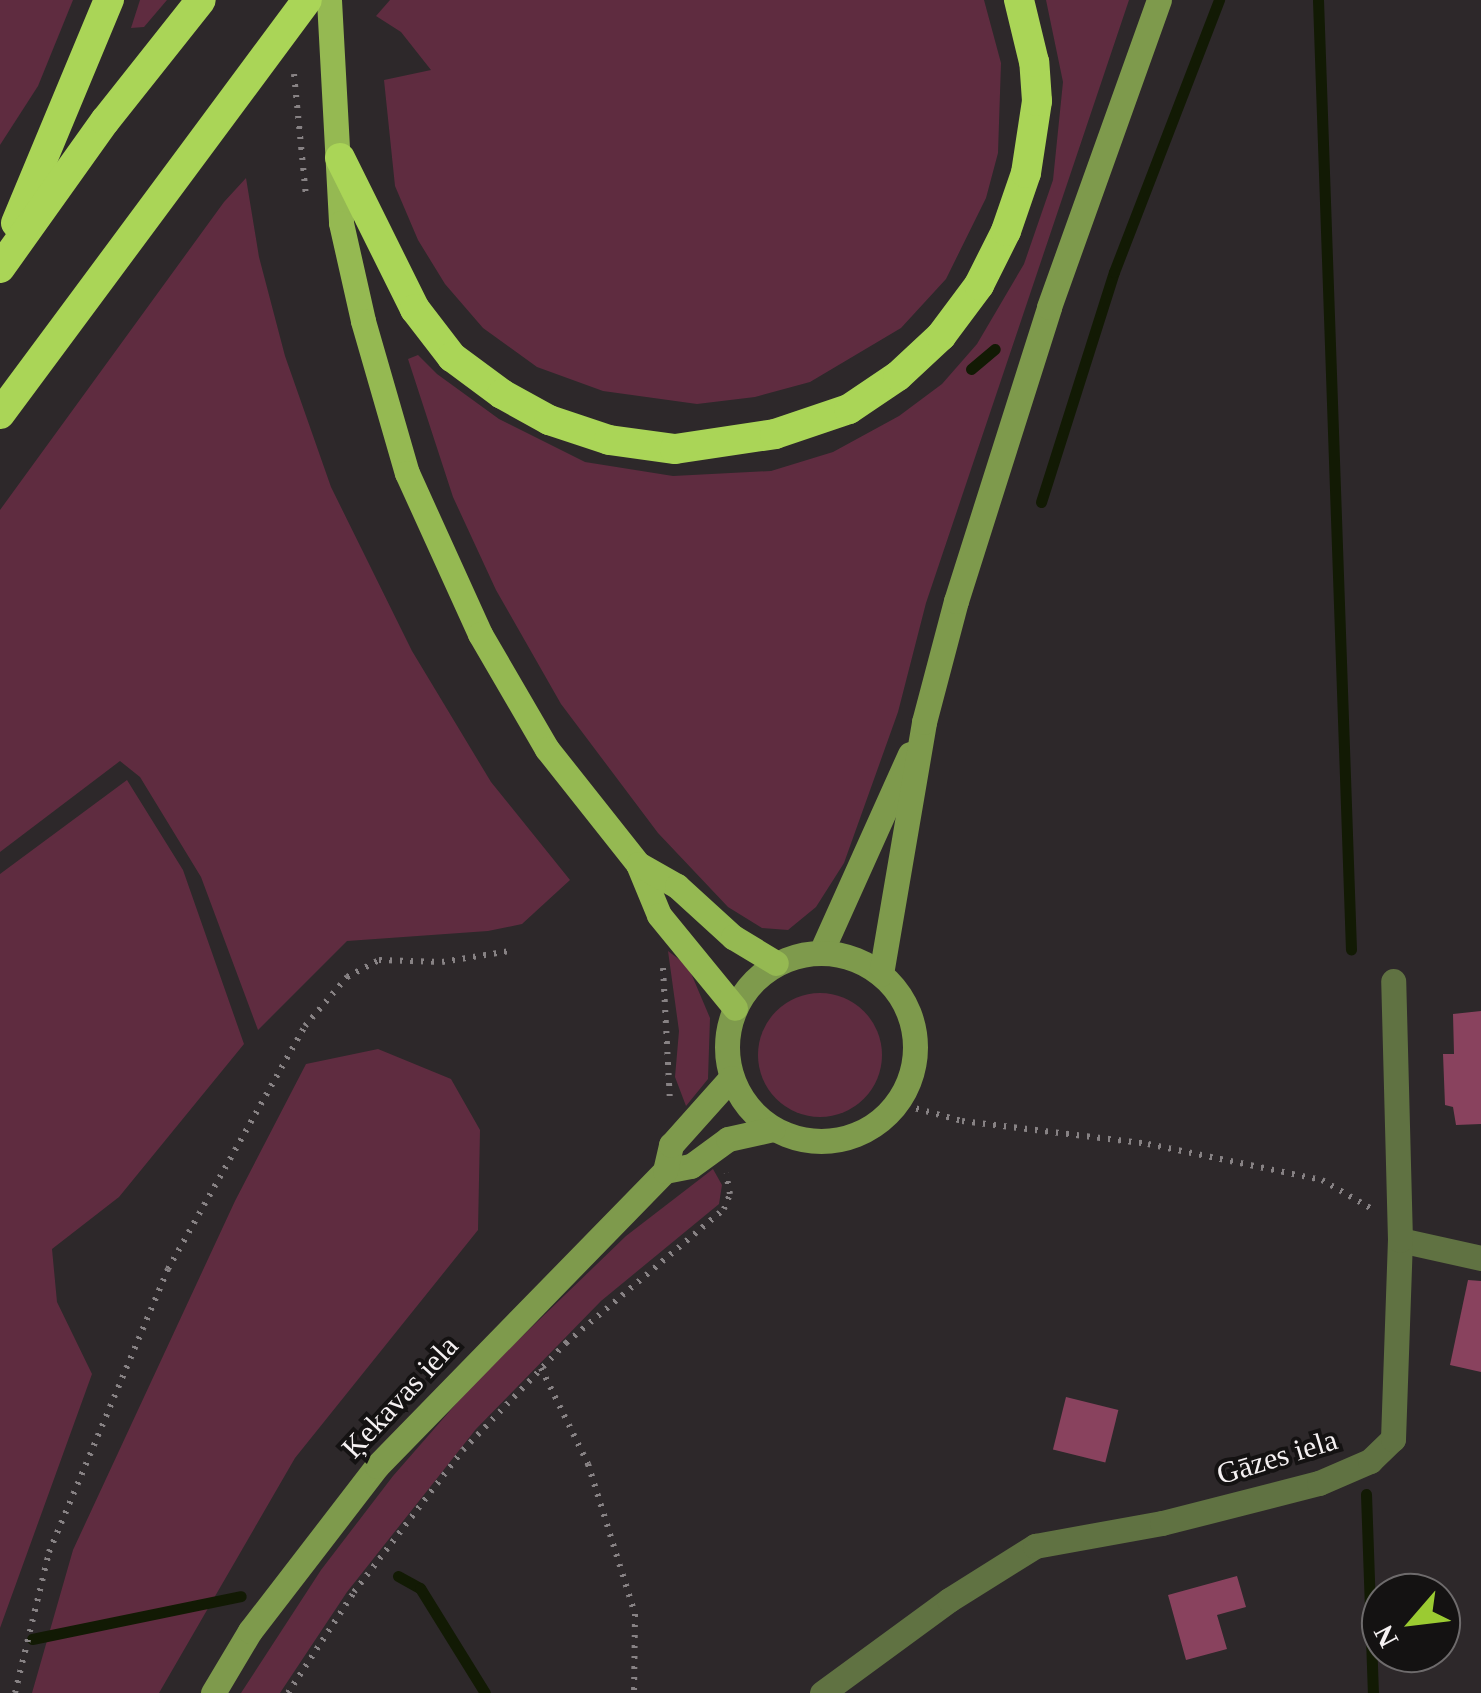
<!DOCTYPE html>
<meta charset="utf-8">
<style>
body{margin:0}
#map{position:relative;width:1481px;height:1693px;overflow:hidden;background:#2d282a;font-family:"Times New Roman",serif}
div>[style]{position:absolute}
.green>*{inset:0;background:#5f2c40}
.round{border-radius:50%}
.stream>*{height:11px;margin:-5.5px;padding:0 5.5px;transform-origin:5.5px;border-radius:5.5px;background:#121a04}
.building>*{inset:0;background:#89425e;transform-origin:0 0}
.path>*{height:6px;margin-top:-3px;transform-origin:0;background:repeating-linear-gradient(90deg,#878284 0 2.5px,transparent 0 10.5px)}
.street>*{height:25px;margin:-12.5px;padding:0 12.5px;transform-origin:12.5px;border-radius:12.5px;background:#607242}
.secondary>*{height:25px;margin:-12.5px;padding:0 12.5px;transform-origin:12.5px;border-radius:12.5px;background:#7e9a4c}
.secondary>.ring{margin:-12.5px;padding:0;box-sizing:content-box;background:none;border:25px solid #7e9a4c;border-radius:50%}
.primary>*{height:25px;margin:-12.5px;padding:0 12.5px;transform-origin:12.5px;border-radius:12.5px;background:#95b952}
.highway>*{height:30px;margin:-15px;padding:0 15px;transform-origin:15px;border-radius:15px;background:#aad557}
span{translate:-50% -50%;white-space:nowrap;text-align:center;line-height:1.15;-webkit-text-stroke:8px #141212;paint-order:stroke}
.street-label{font-size:30px;color:#f5f1f2}
.north{position:absolute;left:1361px;top:1573px;width:100px;height:100px;box-sizing:border-box;background:#141212;border:2px solid #6e6b6c;border-radius:50%;rotate:242deg;font-size:28px;font-weight:700;line-height:40px;text-align:center;color:#f5f1f2}
.north::after{content:'';display:block;margin:auto;width:35px;height:45px;background:#9bcb32;clip-path:polygon(50% 0,100% 100%,50% 72%,0 100%)}
</style>
<div id="map">
<div class="green">
<div style="clip-path:polygon(0 0,73px 0,38px 86px,0 145px)"></div>
<div style="clip-path:polygon(140px 0,167px 0,144px 27px,131px 28px)"></div>
<div style="clip-path:polygon(390px 0,984px 0,1001px 63px,998px 153px,986px 198px,946px 279px,901px 328px,810px 382px,755px 397px,697px 404px,603px 391px,537px 367px,483px 328px,445px 284px,418px 240px,395px 186px,384px 80px,431px 70px,401px 32px,376px 16px)"></div>
<div style="clip-path:polygon(1046px 0,1129px 0,926px 603px,898px 712px,844px 863px,816px 907px,788px 930px,762px 928px,728px 907px,658px 833px,561px 704px,496px 590px,453px 497px,408px 359px,418px 355px,437px 374px,499px 419px,585px 462px,673px 476px,771px 471px,833px 452px,899px 416px,942px 384px,977px 344px,1024px 264px,1053px 180px,1063px 82px)"></div>
<div style="clip-path:polygon(246px 178px,259px 257px,285px 356px,331px 487px,412px 651px,491px 782px,570px 880px,522px 924px,488px 931px,347px 941px,258px 1030px,201px 877px,140px 777px,120px 761px,0 852px,0 510px,224px 202px)"></div>
<div style="clip-path:polygon(127px 780px,183px 870px,244px 1044px,119px 1197px,52px 1249px,57px 1302px,92px 1374px,0 1628px,0 874px)"></div>
<div style="clip-path:polygon(668px 951px,688px 966px,710px 1018px,708px 1079px,686px 1106px,675px 1077px,679px 1031px)"></div>
<div class="round" style="left:758px;top:993px;width:124px;height:124px"></div>
<div style="clip-path:polygon(378px 1049px,451px 1079px,480px 1130px,478px 1230px,295px 1458px,159px 1693px,32px 1693px,73px 1550px,235px 1201px,306px 1064px)"></div>
<div style="clip-path:polygon(713px 1169px,722px 1185px,719px 1204px,601px 1301px,476px 1429px,347px 1592px,280px 1693px,241px 1693px,321px 1570px,393px 1476px,476px 1381px,626px 1236px)"></div>
</div>
<div class="stream">
<div style="left:1318px;top:0;width:950px;rotate:88.01deg"></div>
<div style="left:971px;top:369px;width:31px;rotate:-40deg"></div>
<div style="left:1041px;top:502px;width:241px;rotate:-72.4deg"></div>
<div style="left:1114px;top:272px;width:292px;rotate:-68.9deg"></div>
<div style="left:1366px;top:1494px;width:199px;rotate:88deg"></div>
<div style="left:398px;top:1576px;width:25px;rotate:29deg"></div>
<div style="left:420px;top:1588px;width:123px;rotate:58.2deg"></div>
<div style="left:32px;top:1639px;width:213px;rotate:-11.6deg"></div>
</div>
<div class="building">
<div style="clip-path:polygon(1481px 1011px,1481px 1124px,1456px 1125px,1453px 1107px,1445px 1105px,1443px 1054px,1454px 1054px,1453px 1014px)"></div>
<div style="clip-path:polygon(1468px 1280px,1481px 1281px,1481px 1372px,1450px 1365px)"></div>
<div style="left:1066px;top:1397px;width:54px;height:54px;rotate:14deg"></div>
<div style="clip-path:polygon(1237px 1576px,1246px 1607px,1217px 1615px,1227px 1649px,1186px 1660px,1168px 1595px)"></div>
</div>
<div class="path">
<div style="left:294px;top:74px;width:123px;rotate:84.4deg"></div>
<div style="left:663px;top:968px;width:132px;rotate:87deg"></div>
<div style="left:896px;top:1103px;width:68px;rotate:15.3deg"></div>
<div style="left:962px;top:1121px;width:187px;rotate:7deg"></div>
<div style="left:1148px;top:1144px;width:178px;rotate:11.7deg"></div>
<div style="left:1322px;top:1180px;width:58px;rotate:30.1deg"></div>
<div style="left:541px;top:1368px;width:107px;rotate:63.9deg"></div>
<div style="left:588px;top:1464px;width:157px;rotate:72.6deg"></div>
<div style="left:635px;top:1614px;width:79px;rotate:90.7deg"></div>
<div style="left:15px;top:1693px;width:145px;rotate:-76.4deg"></div>
<div style="left:49px;top:1552px;width:307px;rotate:-67.2deg"></div>
<div style="left:168px;top:1269px;width:279px;rotate:-60.6deg"></div>
<div style="left:305px;top:1026px;width:65px;rotate:-49.4deg"></div>
<div style="left:347px;top:977px;width:36px;rotate:-28deg"></div>
<div style="left:379px;top:960px;width:63px;rotate:1.8deg"></div>
<div style="left:442px;top:962px;width:69px;rotate:-9.2deg"></div>
<div style="left:288px;top:1693px;width:121px;rotate:-56.8deg"></div>
<div style="left:354px;top:1592px;width:179px;rotate:-52.5deg"></div>
<div style="left:463px;top:1450px;width:149px;rotate:-46.1deg"></div>
<div style="left:566px;top:1343px;width:207px;rotate:-40.3deg"></div>
<div style="left:724px;top:1209px;width:16px;rotate:-68deg"></div>
<div style="left:730px;top:1194px;width:21px;rotate:-101deg"></div>
</div>
<div class="street">
<div style="left:1400px;top:1240px;width:83px;rotate:12.5deg"></div>
<div style="left:822px;top:1693px;width:157px;rotate:-36.2deg"></div>
<div style="left:949px;top:1600px;width:102px;rotate:-32.1deg"></div>
<div style="left:1035px;top:1546px;width:129px;rotate:-10.3deg"></div>
<div style="left:1162px;top:1523px;width:162px;rotate:-14.3deg"></div>
<div style="left:1319px;top:1483px;width:56px;rotate:-23.3deg"></div>
<div style="left:1370px;top:1461px;width:32px;rotate:-44deg"></div>
<div style="left:1393px;top:1439px;width:199px;rotate:-88deg"></div>
<div style="left:1400px;top:1240px;width:259px;rotate:-91.5deg"></div>
</div>
<div class="secondary">
<div style="left:821px;top:952px;width:217px;rotate:-65.8deg"></div>
<div class="ring" style="left:727px;top:953px;width:163px;height:163px"></div>
<div style="left:881px;top:974px;width:256px;rotate:-80.3deg"></div>
<div style="left:924px;top:722px;width:125px;rotate:-75.2deg"></div>
<div style="left:956px;top:601px;width:308px;rotate:-72.4deg"></div>
<div style="left:1049px;top:307px;width:326px;rotate:-70.3deg"></div>
<div style="left:665px;top:1171px;width:26px;rotate:-11deg"></div>
<div style="left:691px;top:1166px;width:46px;rotate:-36.1deg"></div>
<div style="left:728px;top:1139px;width:46px;rotate:-12.5deg"></div>
<div style="left:213px;top:1693px;width:72px;rotate:-59.2deg"></div>
<div style="left:250px;top:1631px;width:208px;rotate:-52.4deg"></div>
<div style="left:377px;top:1466px;width:412px;rotate:-45.7deg"></div>
<div style="left:665px;top:1171px;width:27px;rotate:-77deg"></div>
<div style="left:671px;top:1145px;width:90px;rotate:-48.2deg"></div>
</div>
<div class="primary">
<div style="left:329px;top:0;width:223px;rotate:86.9deg"></div>
<div style="left:341px;top:223px;width:100px;rotate:77.3deg"></div>
<div style="left:363px;top:321px;width:158px;rotate:73.9deg"></div>
<div style="left:407px;top:473px;width:177px;rotate:65.6deg"></div>
<div style="left:480px;top:634px;width:133px;rotate:59.8deg"></div>
<div style="left:547px;top:749px;width:147px;rotate:51.6deg"></div>
<div style="left:638px;top:864px;width:55px;rotate:67.6deg"></div>
<div style="left:659px;top:915px;width:120px;rotate:50.7deg"></div>
<div style="left:638px;top:864px;width:45px;rotate:29.4deg"></div>
<div style="left:677px;top:886px;width:76px;rotate:42.3deg"></div>
<div style="left:733px;top:937px;width:50px;rotate:31.2deg"></div>
</div>
<div class="highway">
<div style="left:340px;top:158px;width:169px;rotate:63.6deg"></div>
<div style="left:415px;top:309px;width:61px;rotate:52.4deg"></div>
<div style="left:452px;top:357px;width:62px;rotate:36.5deg"></div>
<div style="left:502px;top:394px;width:54px;rotate:29deg"></div>
<div style="left:549px;top:420px;width:63px;rotate:18.4deg"></div>
<div style="left:609px;top:440px;width:67px;rotate:7.8deg"></div>
<div style="left:675px;top:449px;width:101px;rotate:-8.5deg"></div>
<div style="left:775px;top:434px;width:78px;rotate:-18.7deg"></div>
<div style="left:849px;top:409px;width:59px;rotate:-34deg"></div>
<div style="left:898px;top:376px;width:59px;rotate:-42.9deg"></div>
<div style="left:941px;top:336px;width:64px;rotate:-53.3deg"></div>
<div style="left:979px;top:285px;width:60px;rotate:-63.4deg"></div>
<div style="left:1006px;top:231px;width:61px;rotate:-71deg"></div>
<div style="left:1026px;top:173px;width:73px;rotate:-81.3deg"></div>
<div style="left:1037px;top:101px;width:39px;rotate:-94deg"></div>
<div style="left:1034px;top:62px;width:64px;rotate:-103.6deg"></div>
<div style="left:16px;top:223px;width:242px;rotate:-67.4deg"></div>
<div style="left:0;top:268px;width:181px;rotate:-54.5deg"></div>
<div style="left:105px;top:121px;width:154px;rotate:-51.6deg"></div>
<div style="left:0;top:414px;width:515px;rotate:-53.44deg"></div>
</div>
<div class="street-label">
<span style="left:400px;top:1397px;rotate:-47deg">Ķekavas iela</span>
<span style="left:1277px;top:1457px;rotate:-17deg">Gāzes iela</span>
</div>
<div class="north">N</div>
</div>
